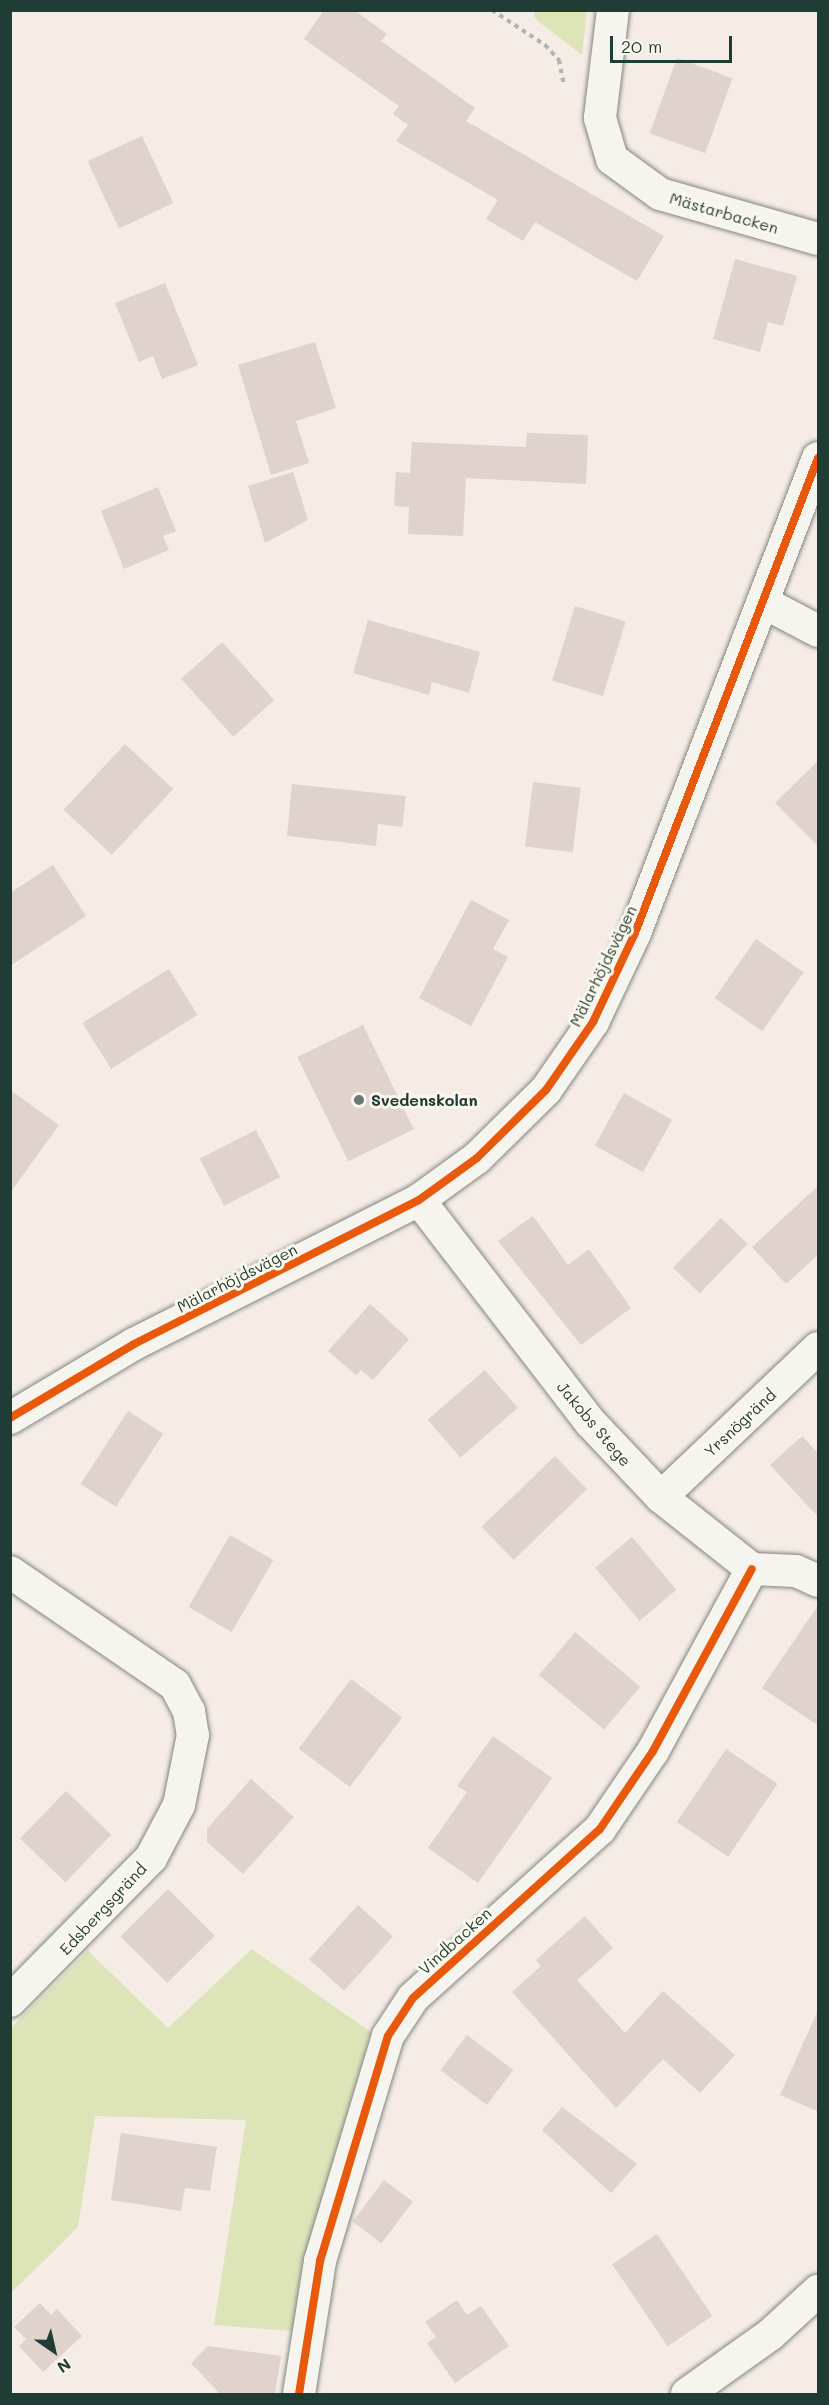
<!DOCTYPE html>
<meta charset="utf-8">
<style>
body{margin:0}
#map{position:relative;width:829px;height:2405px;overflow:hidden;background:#f4ece5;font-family:Mali,sans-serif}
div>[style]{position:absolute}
.green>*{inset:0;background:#dce4b8}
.building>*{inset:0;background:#dfd3cc;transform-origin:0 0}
.path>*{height:4px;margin-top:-2px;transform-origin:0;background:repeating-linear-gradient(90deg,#b2b3af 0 4.5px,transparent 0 9px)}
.roads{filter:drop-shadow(0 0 2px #848681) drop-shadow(0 0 2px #848681)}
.street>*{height:32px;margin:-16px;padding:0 16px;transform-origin:16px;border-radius:16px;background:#f6f4ef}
.cycleway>*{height:8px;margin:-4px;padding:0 4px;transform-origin:4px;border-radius:4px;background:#e8590c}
.dots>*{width:16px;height:16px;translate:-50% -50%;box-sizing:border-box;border:3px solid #fbf7ec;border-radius:50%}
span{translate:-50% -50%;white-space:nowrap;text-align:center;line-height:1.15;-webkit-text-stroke:6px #fbf7ec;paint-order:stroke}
.street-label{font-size:16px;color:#1f3d34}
.poi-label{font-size:16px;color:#1f3d34;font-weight:700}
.left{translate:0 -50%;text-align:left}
.frame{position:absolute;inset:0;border:12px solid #1f3d34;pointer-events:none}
.north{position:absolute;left:24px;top:2321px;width:60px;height:60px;-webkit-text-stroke:4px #fbf7ec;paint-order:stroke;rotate:146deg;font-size:16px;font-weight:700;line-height:24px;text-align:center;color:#1f3d34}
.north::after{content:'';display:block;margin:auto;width:21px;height:27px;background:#1f3d34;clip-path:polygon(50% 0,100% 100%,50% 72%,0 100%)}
.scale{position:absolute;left:610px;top:36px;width:122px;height:27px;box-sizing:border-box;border:3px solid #1f3d34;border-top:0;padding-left:8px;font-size:18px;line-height:21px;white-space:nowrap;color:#1f3d34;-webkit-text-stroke:4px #fbf7ec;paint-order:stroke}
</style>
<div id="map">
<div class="green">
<div style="clip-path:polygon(534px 11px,587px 11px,582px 55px,534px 18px)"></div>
<div style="clip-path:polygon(252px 1949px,371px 2032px,307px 2250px,292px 2331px,214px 2325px,246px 2120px,95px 2116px,78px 2227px,11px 2293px,11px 2028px,88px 1951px,168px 2028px)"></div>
</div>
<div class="building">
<div style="clip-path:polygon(324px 10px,354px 10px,387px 34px,381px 41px,475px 108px,466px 121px,664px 236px,637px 281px,535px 222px,523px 241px,486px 219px,498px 200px,396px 141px,408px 125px,393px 114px,399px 106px,304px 39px)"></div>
<div style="left:677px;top:58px;width:59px;height:80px;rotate:20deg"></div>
<div style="left:142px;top:136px;width:74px;height:60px;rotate:65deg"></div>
<div style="clip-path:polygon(735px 259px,797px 276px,783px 326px,768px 322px,760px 352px,713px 339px)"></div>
<div style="clip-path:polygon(165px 283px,198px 365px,162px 379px,153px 356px,139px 362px,115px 303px)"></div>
<div style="clip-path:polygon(315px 342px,336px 408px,296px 421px,309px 463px,271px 475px,238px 365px)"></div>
<div style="clip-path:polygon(527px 433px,588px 435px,586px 484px,466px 478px,463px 536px,408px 534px,409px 507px,394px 506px,396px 472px,410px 473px,412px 442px,526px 447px)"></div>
<div style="clip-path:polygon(293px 472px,308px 520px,265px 543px,248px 486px)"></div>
<div style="clip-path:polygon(158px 487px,176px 531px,163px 536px,169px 550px,124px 569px,101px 511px)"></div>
<div style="left:575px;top:606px;width:53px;height:78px;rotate:17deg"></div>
<div style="clip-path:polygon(368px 620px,480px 652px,469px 693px,432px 682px,429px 695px,353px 673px)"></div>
<div style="left:222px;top:642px;width:78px;height:55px;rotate:48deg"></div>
<div style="left:125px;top:744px;width:66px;height:90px;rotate:43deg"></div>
<div style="clip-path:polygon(819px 760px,819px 847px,775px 803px)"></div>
<div style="left:533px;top:782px;width:48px;height:65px;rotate:7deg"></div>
<div style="clip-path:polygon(292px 784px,406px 796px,402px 827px,378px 824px,376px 846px,287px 836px)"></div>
<div style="clip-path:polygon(53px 865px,86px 916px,10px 966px,10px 893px)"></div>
<div style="clip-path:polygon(471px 900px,509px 920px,493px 949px,508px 957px,471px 1026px,419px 998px)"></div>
<div style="left:756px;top:939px;width:58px;height:72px;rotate:35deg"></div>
<div style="left:169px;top:969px;width:54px;height:102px;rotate:58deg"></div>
<div style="left:363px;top:1025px;width:116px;height:73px;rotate:64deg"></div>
<div style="clip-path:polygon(10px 1090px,59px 1125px,10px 1193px)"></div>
<div style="left:624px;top:1093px;width:55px;height:60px;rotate:29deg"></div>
<div style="left:256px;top:1130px;width:53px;height:63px;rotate:63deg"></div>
<div style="clip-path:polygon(819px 1185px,819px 1254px,786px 1284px,752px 1247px)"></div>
<div style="clip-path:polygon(533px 1216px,568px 1265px,589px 1249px,631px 1308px,581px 1345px,498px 1241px)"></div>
<div style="left:721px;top:1218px;width:37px;height:69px;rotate:44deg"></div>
<div style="clip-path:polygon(370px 1304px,409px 1339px,373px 1380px,361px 1370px,356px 1375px,328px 1351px)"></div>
<div style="left:485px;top:1370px;width:50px;height:76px;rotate:49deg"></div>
<div style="left:128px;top:1411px;width:42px;height:87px;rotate:33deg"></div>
<div style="clip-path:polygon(802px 1436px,819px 1454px,819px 1518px,770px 1465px)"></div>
<div style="left:555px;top:1456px;width:46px;height:102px;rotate:46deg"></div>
<div style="left:230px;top:1535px;width:50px;height:83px;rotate:30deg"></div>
<div style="left:632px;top:1537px;width:69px;height:48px;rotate:50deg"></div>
<div style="clip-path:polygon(819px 1604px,819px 1726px,762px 1688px)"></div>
<div style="left:575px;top:1632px;width:85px;height:56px;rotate:40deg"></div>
<div style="left:351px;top:1679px;width:64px;height:87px;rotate:37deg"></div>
<div style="clip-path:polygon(493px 1736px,552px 1778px,478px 1883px,428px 1848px,467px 1792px,457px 1786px)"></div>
<div style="left:726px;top:1749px;width:62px;height:88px;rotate:34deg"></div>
<div style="clip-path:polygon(251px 1779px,294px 1817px,243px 1874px,207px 1842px,207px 1829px)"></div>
<div style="left:66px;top:1791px;width:63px;height:66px;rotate:44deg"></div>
<div style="left:168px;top:1889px;width:66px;height:67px;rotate:45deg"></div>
<div style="left:358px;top:1905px;width:47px;height:73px;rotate:42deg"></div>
<div style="clip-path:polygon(585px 1916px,613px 1948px,577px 1980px,625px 2033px,663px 1991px,735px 2055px,700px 2093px,663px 2059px,616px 2108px,512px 1992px,541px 1966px,536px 1960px)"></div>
<div style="clip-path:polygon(819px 2008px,819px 2112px,780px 2095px)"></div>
<div style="left:467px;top:2035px;width:58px;height:44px;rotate:37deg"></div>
<div style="clip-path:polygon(562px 2107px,637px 2164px,611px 2193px,542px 2130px)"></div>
<div style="clip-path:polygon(121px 2133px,217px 2147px,210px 2191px,185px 2188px,181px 2211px,111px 2200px)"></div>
<div style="left:384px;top:2180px;width:36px;height:52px;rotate:37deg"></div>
<div style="left:657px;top:2234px;width:99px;height:54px;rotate:56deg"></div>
<div style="clip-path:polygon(457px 2300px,467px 2315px,481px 2306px,509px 2346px,455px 2383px,427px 2343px,436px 2337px,425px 2322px)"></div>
<div style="clip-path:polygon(40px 2303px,51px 2315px,57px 2309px,82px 2336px,43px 2372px,19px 2346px,26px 2339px,14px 2327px)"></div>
<div style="clip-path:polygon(208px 2346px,281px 2356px,275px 2394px,220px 2394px,191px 2363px)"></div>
</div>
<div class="path">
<div style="left:492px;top:10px;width:64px;rotate:33.4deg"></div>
<div style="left:545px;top:45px;width:21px;rotate:47deg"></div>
<div style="left:559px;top:60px;width:26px;rotate:79deg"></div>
</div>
<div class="roads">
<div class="street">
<div style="left:613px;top:10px;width:109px;rotate:96.9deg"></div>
<div style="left:600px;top:118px;width:43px;rotate:73.7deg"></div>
<div style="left:612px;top:159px;width:59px;rotate:36.1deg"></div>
<div style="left:660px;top:194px;width:164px;rotate:15.9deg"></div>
<div style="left:763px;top:602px;width:62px;rotate:27.8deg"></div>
<div style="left:419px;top:1200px;width:280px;rotate:52.4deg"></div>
<div style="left:590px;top:1422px;width:103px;rotate:46.6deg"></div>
<div style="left:661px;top:1497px;width:116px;rotate:38.4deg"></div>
<div style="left:752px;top:1569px;width:44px;rotate:2.6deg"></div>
<div style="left:796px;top:1571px;width:24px;rotate:24deg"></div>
<div style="left:10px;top:1418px;width:144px;rotate:-30.8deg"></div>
<div style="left:134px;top:1344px;width:319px;rotate:-26.8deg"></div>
<div style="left:419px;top:1200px;width:72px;rotate:-35.9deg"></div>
<div style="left:477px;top:1158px;width:97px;rotate:-44.6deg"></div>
<div style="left:546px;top:1090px;width:83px;rotate:-55.3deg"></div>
<div style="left:593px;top:1022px;width:98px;rotate:-64.7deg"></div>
<div style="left:635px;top:933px;width:509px;rotate:-68.93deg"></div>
<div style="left:661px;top:1497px;width:216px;rotate:-43.5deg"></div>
<div style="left:10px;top:1572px;width:200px;rotate:34.4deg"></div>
<div style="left:175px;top:1685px;width:30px;rotate:62deg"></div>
<div style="left:189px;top:1711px;width:24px;rotate:81deg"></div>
<div style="left:193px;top:1735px;width:71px;rotate:101.3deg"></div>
<div style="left:179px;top:1805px;width:60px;rotate:117.8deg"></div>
<div style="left:151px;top:1858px;width:201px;rotate:134.6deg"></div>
<div style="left:299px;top:2394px;width:135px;rotate:-81deg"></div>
<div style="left:320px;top:2261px;width:235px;rotate:-73.2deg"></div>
<div style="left:388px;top:2036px;width:45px;rotate:-56.7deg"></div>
<div style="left:413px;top:1998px;width:252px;rotate:-42.1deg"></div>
<div style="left:600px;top:1829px;width:94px;rotate:-55.8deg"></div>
<div style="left:653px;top:1751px;width:207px;rotate:-61.5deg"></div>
<div style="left:687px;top:2394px;width:103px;rotate:-35.5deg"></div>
<div style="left:771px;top:2334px;width:64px;rotate:-42.5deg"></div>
</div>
</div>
<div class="cycleway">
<div style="left:10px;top:1418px;width:144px;rotate:-30.8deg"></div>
<div style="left:134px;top:1344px;width:319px;rotate:-26.8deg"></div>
<div style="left:419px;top:1200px;width:72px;rotate:-35.9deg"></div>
<div style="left:477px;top:1158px;width:97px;rotate:-44.6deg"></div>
<div style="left:546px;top:1090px;width:83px;rotate:-55.3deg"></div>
<div style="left:593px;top:1022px;width:98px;rotate:-64.7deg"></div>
<div style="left:635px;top:933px;width:509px;rotate:-68.93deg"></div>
<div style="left:299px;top:2394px;width:135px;rotate:-81deg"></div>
<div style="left:320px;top:2261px;width:235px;rotate:-73.2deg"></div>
<div style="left:388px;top:2036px;width:45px;rotate:-56.7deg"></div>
<div style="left:413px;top:1998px;width:252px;rotate:-42.1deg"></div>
<div style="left:600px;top:1829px;width:94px;rotate:-55.8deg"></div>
<div style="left:653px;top:1751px;width:207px;rotate:-61.5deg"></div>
</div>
<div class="dots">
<div style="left:359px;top:1100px;background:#6a7a72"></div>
</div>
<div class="street-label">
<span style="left:724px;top:213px;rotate:16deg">Mästarbacken</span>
<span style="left:603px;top:966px;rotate:-64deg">Mälarhöjdsvägen</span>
<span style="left:237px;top:1278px;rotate:-27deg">Mälarhöjdsvägen</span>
<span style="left:740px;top:1423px;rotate:-43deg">Yrsnögränd</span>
<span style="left:594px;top:1424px;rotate:50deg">Jakobs Stege</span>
<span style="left:103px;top:1909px;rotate:-47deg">Edsbergsgränd</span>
<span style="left:455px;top:1941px;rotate:-42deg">Vindbacken</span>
</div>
<div class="poi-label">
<span class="left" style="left:371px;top:1100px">Svedenskolan</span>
</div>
<div class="frame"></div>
<div class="north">N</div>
<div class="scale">20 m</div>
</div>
